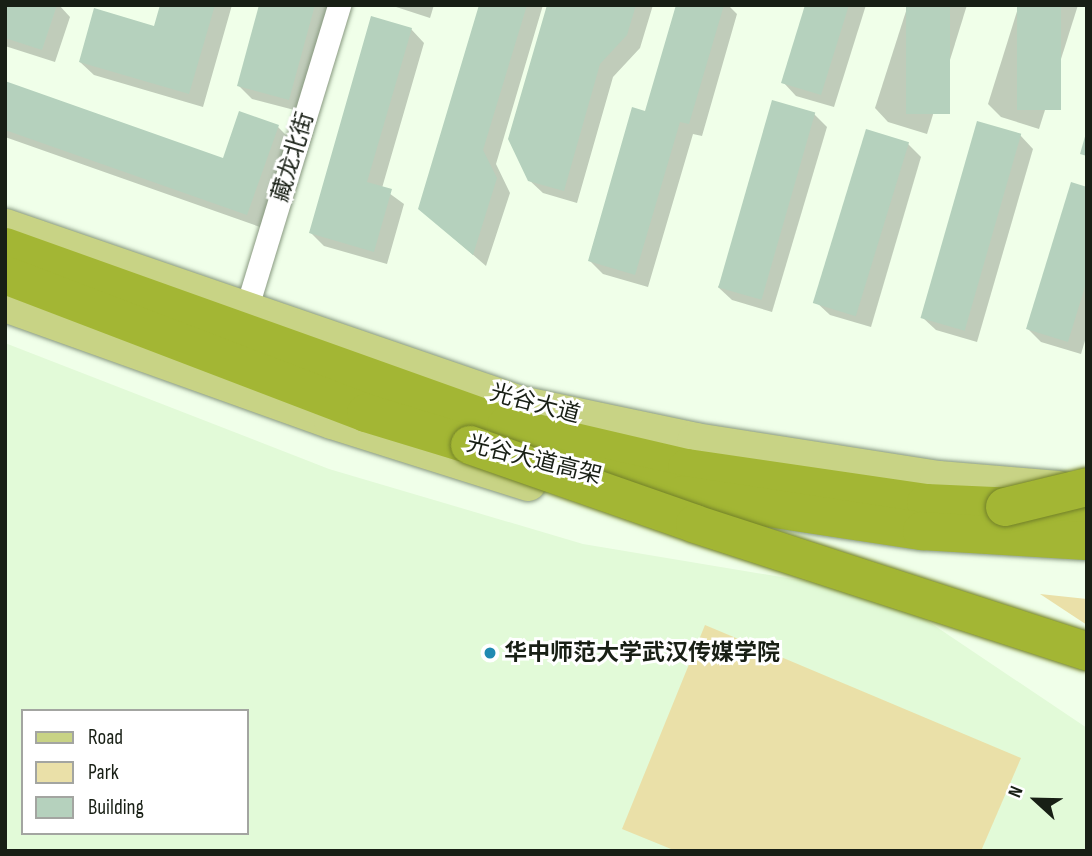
<!DOCTYPE html>
<meta charset="utf-8">
<style>
body{margin:0}
#map{position:relative;width:1092px;height:856px;overflow:hidden;background:#f0ffe9;font-family:"Sofia Sans Condensed","Noto Sans SC",sans-serif}
div>[style]{position:absolute}
.built>*{inset:0;background:#e2fad8}
.green>*{inset:0;background:#eae0a8}
.shadow>*{inset:0;background:#0003}
.building>*{inset:0;background:#b5d1bd;transform-origin:0 0}
.roads{filter:drop-shadow(0 0 2px #889980) drop-shadow(0 0 2px #889980)}
.street>*{height:23px;margin:-11.5px;padding:0 11.5px;transform-origin:11.5px;border-radius:11.5px;background:#fff}
.primary>*{height:37px;margin:-18.5px;padding:0 18.5px;transform-origin:18.5px;border-radius:18.5px;background:#c8d385}
.highway>*{height:38px;margin:-19px;padding:0 19px;transform-origin:19px;border-radius:19px;background:#a3b634}
.bridges{filter:drop-shadow(0 0 2px #728129) drop-shadow(0 0 2px #728129)}
.highway-bridge>*{height:38px;margin:-19px;padding:0 19px;transform-origin:19px;border-radius:19px;background:#a3b634}
.dots>*{width:19px;height:19px;translate:-50% -50%;box-sizing:border-box;border:4px solid #fff;border-radius:50%}
span{translate:-50% -50%;white-space:nowrap;text-align:center;line-height:1.15;-webkit-text-stroke:6px #fff;paint-order:stroke}
.street-label{font-size:23px;color:#181f15}
.poi-label{font-size:23px;color:#181f15;font-weight:700}
.left{translate:0 -50%;text-align:left}
.frame{position:absolute;inset:0;border:7px solid #181f15;pointer-events:none}
.legend{position:absolute;left:21px;top:709px;width:228px;height:126px;box-sizing:border-box;background:#fff;border:2px solid #a3a5a1;margin:0;padding:9px 12px;list-style:none;font-size:21px;color:#181f15}
.legend li{display:flex;align-items:center;gap:14px;height:35px}
.legend b{width:35px;border:2px solid #a3a5a1}
.north{position:absolute;left:1001px;top:765px;width:70px;height:70px;-webkit-text-stroke:5px #fff;paint-order:stroke;rotate:292deg;font-size:19px;font-weight:700;line-height:28px;text-align:center;color:#181f15}
.north::after{content:'';display:block;margin:auto;width:24px;height:32px;background:#181f15;clip-path:polygon(50% 0,100% 100%,50% 72%,0 100%)}
</style>
<div id="map">
<div class="built">
<div style="clip-path:polygon(evenodd,5px 343px,329px 469px,583px 544px,889px 595px,1087px 728px,1087px 851px,5px 851px,5px 343px,23px 711px,247px 711px,247px 833px,23px 833px,23px 711px)"></div>
</div>
<div class="green">
<div style="clip-path:polygon(1040px 594px,1087px 599px,1087px 625px)"></div>
<div style="clip-path:polygon(705px 625px,1021px 758px,981px 851px,676px 851px,622px 829px)"></div>
</div>
<div class="shadow">
<div style="clip-path:polygon(5px 5px,59px 5px,70px 17px,55px 62px,5px 46px)"></div>
<div style="clip-path:polygon(162px 5px,232px 5px,203px 107px,94px 75px,80px 62px,155px 28px)"></div>
<div style="clip-path:polygon(261px 5px,331px 5px,302px 112px,252px 99px,239px 86px)"></div>
<div style="clip-path:polygon(390px 5px,434px 5px,430px 18px)"></div>
<div style="clip-path:polygon(481px 5px,543px 5px,496px 164px,510px 193px,486px 266px,420px 209px)"></div>
<div style="clip-path:polygon(549px 5px,653px 5px,640px 48px,613px 77px,577px 203px,543px 193px,529px 180px)"></div>
<div style="clip-path:polygon(677px 5px,728px 5px,737px 14px,702px 136px,693px 134px,648px 287px,603px 274px,590px 261px,646px 113px)"></div>
<div style="clip-path:polygon(807px 5px,866px 5px,834px 107px,796px 96px,783px 82px)"></div>
<div style="clip-path:polygon(908px 5px,967px 5px,927px 134px,888px 122px,875px 108px)"></div>
<div style="clip-path:polygon(1019px 5px,1078px 5px,1039px 129px,1001px 117px,988px 104px)"></div>
<div style="clip-path:polygon(411px 29px,424px 43px,382px 188px,404px 204px,387px 264px,324px 246px,311px 233px)"></div>
<div style="clip-path:polygon(5px 83px,224px 160px,278px 127px,291px 140px,260px 227px,5px 137px)"></div>
<div style="clip-path:polygon(814px 114px,827px 127px,772px 312px,732px 300px,718px 287px)"></div>
<div style="clip-path:polygon(1020px 135px,1033px 149px,977px 342px,936px 330px,922px 317px)"></div>
<div style="clip-path:polygon(908px 144px,921px 157px,871px 327px,830px 315px,816px 302px)"></div>
<div style="clip-path:polygon(1087px 189px,1087px 334px,1081px 354px,1041px 342px,1028px 329px)"></div>
</div>
<div class="building">
<div style="clip-path:polygon(5px 5px,57px 5px,42px 50px,5px 38px)"></div>
<div style="clip-path:polygon(160px 5px,215px 5px,189px 94px,79px 62px,94px 8px,154px 26px)"></div>
<div style="clip-path:polygon(259px 5px,315px 5px,289px 100px,237px 86px)"></div>
<div style="clip-path:polygon(479px 5px,527px 5px,483px 150px,497px 178px,473px 255px,418px 209px)"></div>
<div style="clip-path:polygon(547px 5px,636px 5px,627px 35px,600px 64px,564px 191px,528px 181px,508px 139px)"></div>
<div style="clip-path:polygon(676px 5px,724px 5px,689px 124px,680px 122px,635px 275px,588px 261px,632px 107px,645px 111px)"></div>
<div style="clip-path:polygon(805px 5px,849px 5px,821px 95px,781px 83px)"></div>
<div style="left:906px;top:5px;width:44px;height:109px"></div>
<div style="left:1017px;top:5px;width:44px;height:105px"></div>
<div style="clip-path:polygon(371px 16px,412px 28px,367px 182px,392px 189px,374px 252px,309px 233px)"></div>
<div style="clip-path:polygon(5px 81px,223px 158px,239px 111px,279px 125px,247px 215px,5px 130px)"></div>
<div style="left:772px;top:100px;width:45px;height:195px;rotate:16deg"></div>
<div style="left:977px;top:121px;width:46px;height:205px;rotate:16deg"></div>
<div style="left:866px;top:129px;width:45px;height:182px;rotate:17deg"></div>
<div style="clip-path:polygon(1086px 133px,1087px 133px,1087px 156px,1080px 154px)"></div>
<div style="clip-path:polygon(1071px 182px,1087px 187px,1087px 280px,1068px 342px,1026px 329px)"></div>
</div>
<div class="roads">
<div class="street">
<div style="left:246px;top:310px;width:319px;rotate:-73deg"></div>
</div>
<div class="primary">
<div style="left:5px;top:227px;width:545px;rotate:18.97deg"></div>
<div style="left:520px;top:404px;width:179px;rotate:11.9deg"></div>
<div style="left:695px;top:441px;width:246px;rotate:8.9deg"></div>
<div style="left:938px;top:479px;width:120px;rotate:4.8deg"></div>
<div style="left:5px;top:303px;width:347px;rotate:19.7deg"></div>
<div style="left:332px;top:420px;width:205px;rotate:17.6deg"></div>
</div>
<div class="highway">
<div style="left:5px;top:247px;width:532px;rotate:19.66deg"></div>
<div style="left:506px;top:426px;width:186px;rotate:13.1deg"></div>
<div style="left:687px;top:468px;width:242px;rotate:8.3deg"></div>
<div style="left:926px;top:503px;width:161px;rotate:2.5deg"></div>
<div style="left:5px;top:275px;width:386px;rotate:20.9deg"></div>
<div style="left:366px;top:413px;width:140px;rotate:17deg"></div>
<div style="left:596px;top:476px;width:89px;rotate:12.3deg"></div>
<div style="left:683px;top:495px;width:242px;rotate:8.6deg"></div>
<div style="left:922px;top:531px;width:165px;rotate:3.5deg"></div>
</div>
</div>
<div class="bridges">
<div class="highway-bridge">
<div style="left:470px;top:445px;width:238px;rotate:19.3deg"></div>
<div style="left:695px;top:524px;width:412px;rotate:18deg"></div>
<div style="left:1005px;top:507px;width:84px;rotate:-13.7deg"></div>
</div>
</div>
<div class="dots">
<div style="left:490px;top:653px;background:#1f8ab1"></div>
</div>
<div class="street-label">
<span style="left:293px;top:157px;rotate:-73deg">藏龙北街</span>
<span style="left:535px;top:404px;rotate:15deg">光谷大道</span>
<span style="left:534px;top:460px;rotate:14deg">光谷大道高架</span>
</div>
<div class="poi-label">
<span class="left" style="left:504px;top:653px">华中师范大学武汉传媒学院</span>
</div>
<div class="frame"></div>
<ul class="legend">
<li><b style="height:9px;background:#c8d385"></b>Road</li>
<li><b style="height:19px;background:#eae0a8"></b>Park</li>
<li><b style="height:19px;background:#b5d1bd"></b>Building</li>
</ul>
<div class="north">N</div>
</div>
